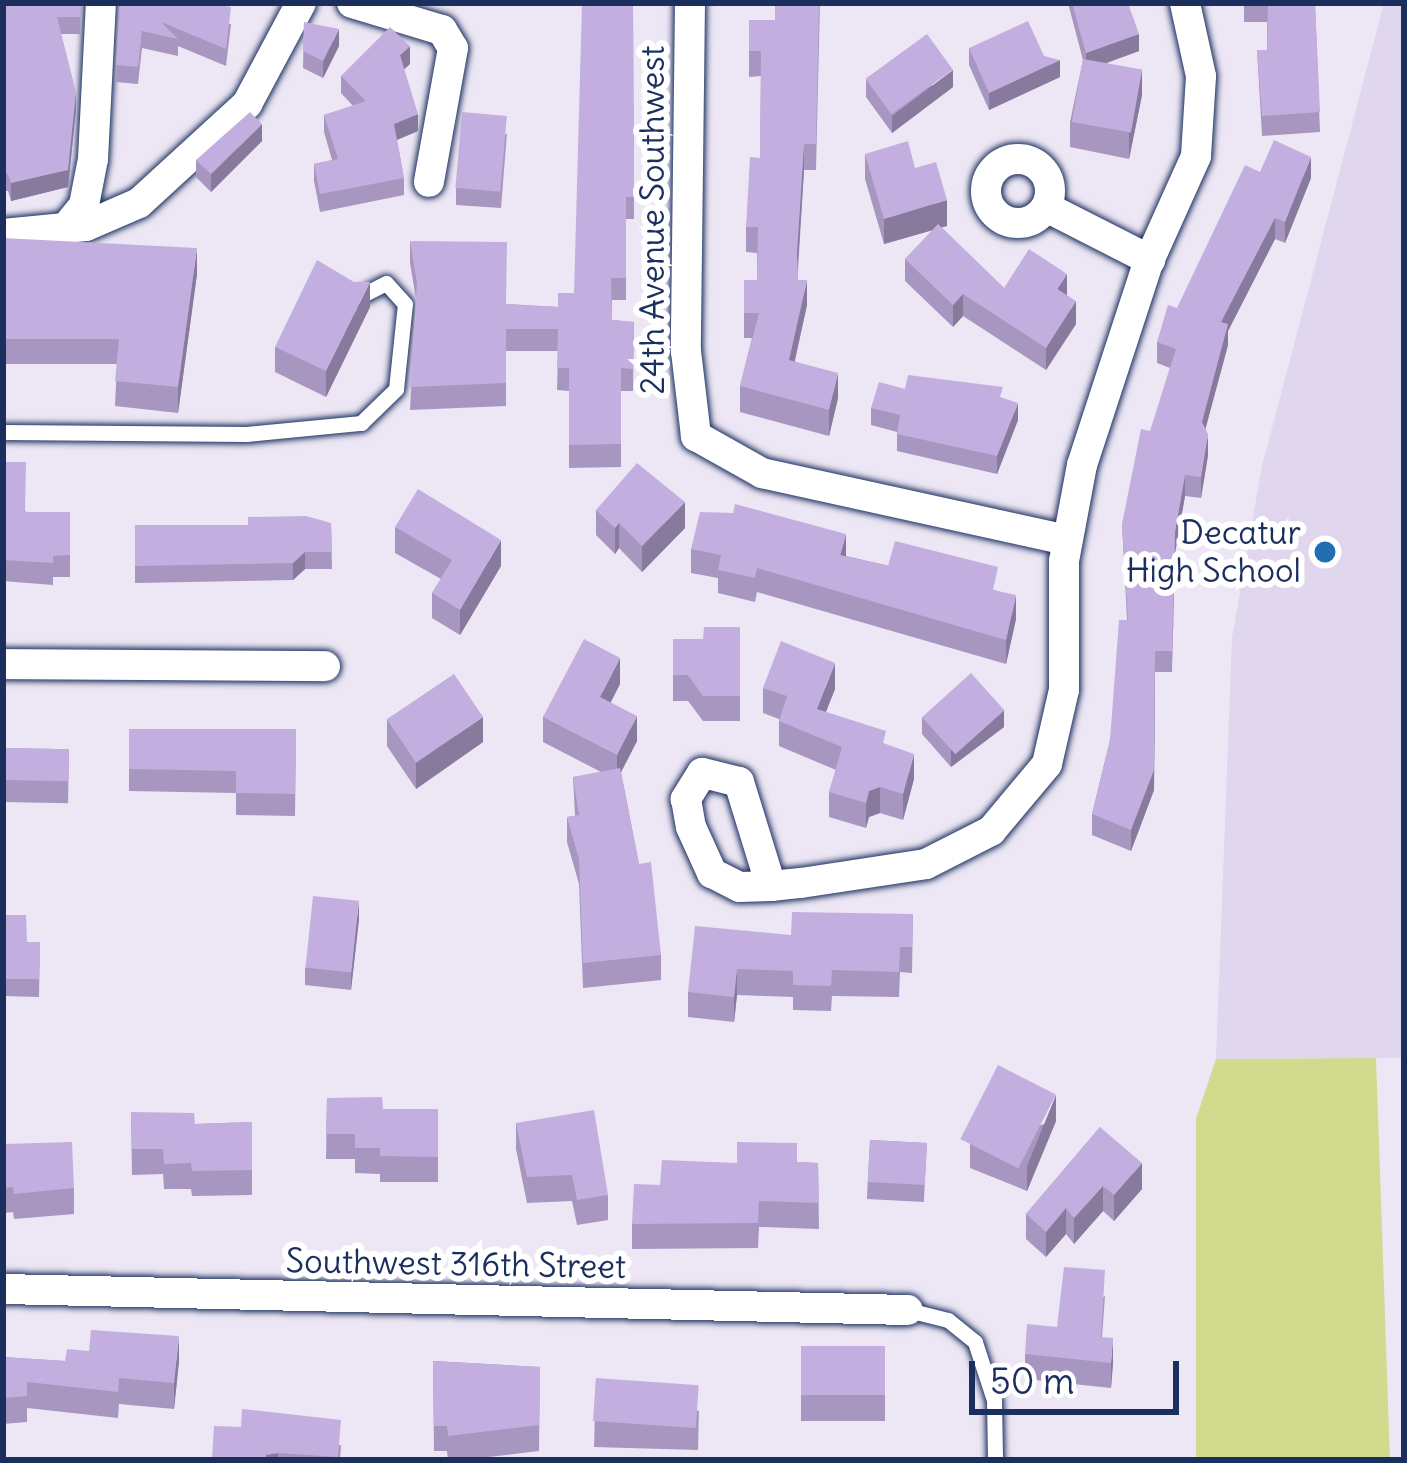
<!DOCTYPE html>
<style>
body{margin:0}
#map{position:relative;width:1407px;height:1463px;overflow:hidden;background:#ede7f5;font-family:Delius,sans-serif}
div>[style]{position:absolute}
.built>*{inset:0;background:#e0d6ee}
.green>*{inset:0;background:#d0db8e}
.roads{filter:drop-shadow(0 0 3px #1b2f5e) drop-shadow(0 0 3px #1b2f5e)}
.lane>*{height:15px;margin:-7.5px;padding:0 7.5px;transform-origin:7.5px;border-radius:7.5px;background:#fff}
.street>*{height:30px;margin:-15px;padding:0 15px;transform-origin:15px;border-radius:15px;background:#fff}
.street>.ring{margin:-15px;padding:0;box-sizing:content-box;background:none;border:30px solid #fff;border-radius:50%}
.wall>*{inset:0;background:#a796c0;transform-origin:0 0}
.shaded-wall>*{inset:0;background:#887a9c}
.building>*{inset:0;background:#c2afdf;transform-origin:0 0}
.dots>*{width:33px;height:33px;translate:-50% -50%;box-sizing:border-box;border:6px solid #fff;border-radius:50%}
span{translate:-50% -50%;white-space:nowrap;text-align:center;line-height:1.15;-webkit-text-stroke:12px #fff;paint-order:stroke}
.street-label{font-size:33px;color:#1b2f5e}
.poi-label{font-size:33px;color:#1b2f5e}
.right{translate:-100% -50%;text-align:right}
.frame{position:absolute;inset:0;border:6px solid #1b2f5e;pointer-events:none}
.scale{position:absolute;left:969px;top:1361px;width:210px;height:54px;box-sizing:border-box;border:6px solid #1b2f5e;border-top:0;padding-left:15px;font-size:36px;line-height:42px;white-space:nowrap;color:#1b2f5e;-webkit-text-stroke:9px #fff;paint-order:stroke}
</style>
<div id="map">
<div class="built">
<div style="clip-path:polygon(1384px 3px,1404px 3px,1404px 1058px,1216px 1059px,1232px 638px,1262px 466px)"></div>
</div>
<div class="green">
<div style="clip-path:polygon(1376px 1058px,1390px 1460px,1196px 1460px,1196px 1119px,1216px 1059px)"></div>
</div>
<div class="roads">
<div class="lane">
<div style="left:3px;top:432px;width:243px;rotate:0.5deg"></div>
<div style="left:246px;top:434px;width:116px;rotate:-5.5deg"></div>
<div style="left:361px;top:423px;width:49px;rotate:-44.2deg"></div>
<div style="left:396px;top:389px;width:85px;rotate:-84deg"></div>
<div style="left:405px;top:304px;width:28px;rotate:-132deg"></div>
<div style="left:386px;top:283px;width:30px;rotate:153deg"></div>
<div style="left:908px;top:1310px;width:41px;rotate:14deg"></div>
<div style="left:948px;top:1320px;width:35px;rotate:39deg"></div>
<div style="left:975px;top:1342px;width:61px;rotate:71.9deg"></div>
<div style="left:994px;top:1400px;width:60px;rotate:89deg"></div>
</div>
<div class="street">
<div style="left:352px;top:3px;width:94px;rotate:16.7deg"></div>
<div style="left:442px;top:30px;width:21px;rotate:59deg"></div>
<div style="left:453px;top:48px;width:136px;rotate:100.2deg"></div>
<div style="left:690px;top:3px;width:348px;rotate:90.7deg"></div>
<div style="left:686px;top:351px;width:86px;rotate:83.3deg"></div>
<div style="left:696px;top:436px;width:76px;rotate:29.3deg"></div>
<div style="left:762px;top:473px;width:311px;rotate:12.4deg"></div>
<div class="ring" style="left:986px;top:159px;width:34px;height:34px"></div>
<div style="left:1046px;top:207px;width:117px;rotate:27deg"></div>
<div style="left:64px;top:230px;width:32px;rotate:-51deg"></div>
<div style="left:84px;top:205px;width:47px;rotate:-78.9deg"></div>
<div style="left:93px;top:159px;width:156px;rotate:-87.1deg"></div>
<div style="left:3px;top:234px;width:83px;rotate:-5.5deg"></div>
<div style="left:86px;top:226px;width:58px;rotate:-23.5deg"></div>
<div style="left:139px;top:203px;width:147px;rotate:-42.5deg"></div>
<div style="left:247px;top:104px;width:115px;rotate:-61.9deg"></div>
<div style="left:3px;top:664px;width:322px;rotate:0.4deg"></div>
<div style="left:771px;top:886px;width:109px;rotate:-107.1deg"></div>
<div style="left:739px;top:782px;width:38px;rotate:-166deg"></div>
<div style="left:702px;top:773px;width:31px;rotate:122deg"></div>
<div style="left:686px;top:799px;width:28px;rotate:80deg"></div>
<div style="left:691px;top:827px;width:51px;rotate:65.5deg"></div>
<div style="left:712px;top:873px;width:31px;rotate:27deg"></div>
<div style="left:740px;top:887px;width:31px;rotate:-2deg"></div>
<div style="left:771px;top:886px;width:30px;rotate:-6deg"></div>
<div style="left:801px;top:883px;width:126px;rotate:-8.6deg"></div>
<div style="left:926px;top:864px;width:73px;rotate:-26.9deg"></div>
<div style="left:991px;top:831px;width:87px;rotate:-50.1deg"></div>
<div style="left:1047px;top:764px;width:76px;rotate:-77.1deg"></div>
<div style="left:1064px;top:690px;width:129px;rotate:-90deg"></div>
<div style="left:1064px;top:561px;width:98px;rotate:-79.4deg"></div>
<div style="left:1082px;top:465px;width:213px;rotate:-71.9deg"></div>
<div style="left:1148px;top:263px;width:117px;rotate:-65.8deg"></div>
<div style="left:1196px;top:156px;width:80px;rotate:-86.4deg"></div>
<div style="left:1201px;top:76px;width:75px;rotate:-102.4deg"></div>
<div style="left:3px;top:1289px;width:905px;rotate:1.33deg"></div>
</div>
</div>
<div class="wall">
<div style="clip-path:polygon(3px 3px,81px 3px,80px 34px,61px 34px,76px 109px,68px 187px,11px 201px,8px 191px,3px 191px)"></div>
<div style="clip-path:polygon(120px 3px,231px 24px,226px 66px,178px 46px,178px 56px,142px 48px,138px 84px,116px 82px)"></div>
<div style="clip-path:polygon(633px 3px,634px 219px,626px 219px,626px 300px,612px 300px,612px 320px,634px 322px,633px 391px,621px 391px,621px 467px,569px 468px,569px 391px,557px 390px,558px 351px,506px 351px,506px 406px,410px 410px,416px 299px,410px 263px,410px 241px,506px 304px,558px 307px,574px 293px)"></div>
<div style="clip-path:polygon(820px 3px,816px 170px,804px 170px,798px 271px,798px 280px,807px 305px,795px 361px,838px 398px,829px 436px,740px 412px,740px 386px,752px 338px,744px 338px,744px 280px,757px 280px,757px 253px,746px 252px,746px 227px,760px 158px,761px 76px,749px 77px,749px 20px,775px 20px)"></div>
<div style="clip-path:polygon(1068px 3px,1128px 3px,1139px 51px,1107px 63px,1142px 95px,1129px 159px,1070px 147px,1070px 122px,1083px 60px)"></div>
<div style="clip-path:polygon(1244px 3px,1315px 3px,1320px 132px,1262px 136px,1257px 50px,1267px 50px,1267px 22px,1244px 22px)"></div>
<div style="clip-path:polygon(304px 22px,339px 46px,323px 78px,303px 68px)"></div>
<div style="clip-path:polygon(969px 48px,1044px 56px,1060px 77px,989px 110px,969px 65px)"></div>
<div style="clip-path:polygon(410px 64px,404px 69px,418px 131px,397px 140px,404px 178px,404px 195px,320px 212px,314px 181px,314px 164px,332px 160px,324px 132px,324px 115px,353px 106px,341px 93px,341px 76px)"></div>
<div style="clip-path:polygon(866px 80px,953px 87px,892px 133px,866px 97px)"></div>
<div style="clip-path:polygon(507px 133px,501px 208px,456px 205px,456px 188px)"></div>
<div style="clip-path:polygon(262px 141px,211px 192px,196px 177px,196px 160px)"></div>
<div style="clip-path:polygon(865px 154px,915px 168px,947px 226px,941px 227px,1004px 288px,1067px 296px,1076px 324px,1046px 370px,963px 316px,953px 327px,905px 281px,905px 259px,933px 230px,884px 244px,865px 179px)"></div>
<div style="clip-path:polygon(1260px 172px,1311px 178px,1285px 243px,1275px 239px,1228px 331px,1228px 345px,1205px 429px,1208px 455px,1201px 498px,1185px 496px,1175px 553px,1172px 672px,1155px 672px,1154px 790px,1131px 851px,1092px 835px,1092px 814px,1110px 740px,1127px 620px,1122px 524px,1170px 368px,1157px 363px,1157px 342px)"></div>
<div style="clip-path:polygon(3px 238px,197px 274px,178px 413px,115px 406px,117px 364px,5px 364px,5px 404px,3px 404px)"></div>
<div style="clip-path:polygon(370px 307px,326px 397px,275px 372px,275px 347px)"></div>
<div style="clip-path:polygon(905px 389px,1003px 398px,1018px 420px,997px 474px,897px 451px,897px 432px,871px 425px,871px 408px)"></div>
<div style="clip-path:polygon(3px 462px,26px 512px,70px 512px,70px 577px,53px 577px,53px 585px,3px 581px)"></div>
<div style="clip-path:polygon(596px 510px,685px 528px,642px 572px,619px 548px,615px 554px,596px 535px)"></div>
<div style="clip-path:polygon(331px 523px,332px 569px,305px 569px,293px 580px,135px 583px,135px 525px,248px 525px)"></div>
<div style="clip-path:polygon(395px 527px,501px 566px,460px 635px,432px 618px,432px 593px,441px 579px,395px 553px)"></div>
<div style="clip-path:polygon(691px 549px,846px 556px,998px 591px,1016px 619px,1006px 664px,757px 592px,755px 602px,718px 593px,718px 578px,691px 573px)"></div>
<div style="clip-path:polygon(740px 627px,740px 721px,703px 721px,688px 701px,673px 701px,673px 639px,703px 639px)"></div>
<div style="clip-path:polygon(620px 684px,611px 702px,637px 741px,621px 772px,639px 864px,661px 955px,661px 980px,583px 988px,579px 884px,567px 842px,567px 817px,575px 816px,573px 777px,601px 772px,543px 742px,543px 717px)"></div>
<div style="clip-path:polygon(763px 688px,835px 689px,826px 712px,886px 745px,914px 779px,903px 820px,880px 813px,869px 817px,866px 828px,829px 817px,829px 792px,836px 770px,779px 746px,779px 719px,763px 713px)"></div>
<div style="clip-path:polygon(922px 717px,1004px 727px,951px 767px,922px 734px)"></div>
<div style="clip-path:polygon(387px 720px,483px 742px,416px 789px,387px 746px)"></div>
<div style="clip-path:polygon(129px 729px,296px 729px,295px 816px,236px 815px,236px 793px,129px 791px)"></div>
<div style="left:3px;top:748px;width:66px;height:54px;rotate:1deg"></div>
<div style="clip-path:polygon(913px 914px,912px 973px,900px 972px,899px 997px,832px 996px,831px 1011px,793px 1010px,793px 997px,737px 995px,734px 1022px,688px 1017px,688px 992px,791px 935px)"></div>
<div style="clip-path:polygon(3px 915px,27px 942px,40px 942px,39px 997px,3px 996px)"></div>
<div style="clip-path:polygon(359px 919px,351px 990px,305px 985px,305px 968px)"></div>
<div style="clip-path:polygon(327px 1098px,383px 1109px,438px 1109px,438px 1182px,380px 1182px,380px 1174px,355px 1173px,355px 1159px,326px 1159px)"></div>
<div style="clip-path:polygon(131px 1112px,195px 1124px,252px 1122px,252px 1195px,192px 1196px,191px 1189px,164px 1189px,163px 1174px,132px 1175px)"></div>
<div style="clip-path:polygon(1056px 1121px,1027px 1191px,970px 1168px,970px 1143px)"></div>
<div style="clip-path:polygon(516px 1123px,608px 1195px,608px 1220px,577px 1225px,572px 1201px,527px 1203px,516px 1149px)"></div>
<div style="clip-path:polygon(1100px 1127px,1142px 1189px,1114px 1221px,1103px 1211px,1074px 1244px,1066px 1234px,1046px 1257px,1026px 1239px,1026px 1214px)"></div>
<div style="left:870px;top:1140px;width:57px;height:59px;rotate:3deg"></div>
<div style="clip-path:polygon(3px 1144px,74px 1188px,74px 1214px,14px 1219px,13px 1212px,3px 1213px)"></div>
<div style="clip-path:polygon(797px 1162px,818px 1163px,819px 1229px,759px 1227px,758px 1248px,632px 1249px,632px 1224px,660px 1185px,737px 1163px)"></div>
<div style="clip-path:polygon(1105px 1296px,1102px 1337px,1113px 1363px,1111px 1388px,1025px 1379px,1025px 1354px,1057px 1327px)"></div>
<div style="left:801px;top:1346px;width:84px;height:75px"></div>
<div style="clip-path:polygon(3px 1357px,65px 1361px,179px 1361px,174px 1409px,119px 1404px,118px 1418px,27px 1408px,27px 1422px,3px 1424px)"></div>
<div style="clip-path:polygon(433px 1361px,540px 1367px,539px 1451px,463px 1460px,448px 1460px,447px 1451px,434px 1451px)"></div>
<div style="clip-path:polygon(596px 1378px,699px 1411px,698px 1450px,594px 1447px)"></div>
<div style="clip-path:polygon(341px 1445px,340px 1460px,212px 1460px)"></div>
</div>
<div class="shaded-wall">
<div style="clip-path:polygon(339px 29px,339px 46px,323px 78px,323px 61px)"></div>
<div style="clip-path:polygon(1139px 34px,1139px 51px,1086px 70px,1086px 53px)"></div>
<div style="clip-path:polygon(410px 46px,410px 64px,400px 73px,400px 55px)"></div>
<div style="clip-path:polygon(1060px 60px,1060px 77px,989px 110px,989px 93px)"></div>
<div style="clip-path:polygon(1142px 69px,1142px 95px,1129px 159px,1129px 134px)"></div>
<div style="clip-path:polygon(953px 70px,953px 87px,892px 133px,892px 116px)"></div>
<div style="clip-path:polygon(76px 92px,76px 109px,68px 187px,11px 201px,11px 183px)"></div>
<div style="clip-path:polygon(418px 114px,418px 131px,394px 141px,394px 124px)"></div>
<div style="clip-path:polygon(262px 124px,262px 141px,211px 192px,211px 174px)"></div>
<div style="clip-path:polygon(804px 144px,804px 170px,797px 277px,797px 252px)"></div>
<div style="clip-path:polygon(1311px 157px,1311px 178px,1285px 243px,1285px 222px)"></div>
<div style="clip-path:polygon(947px 200px,947px 226px,884px 244px,884px 219px)"></div>
<div style="clip-path:polygon(1275px 218px,1275px 239px,1228px 331px,1228px 345px,1202px 442px,1202px 422px,1221px 322px)"></div>
<div style="clip-path:polygon(197px 248px,197px 274px,178px 413px,178px 387px)"></div>
<div style="clip-path:polygon(1067px 274px,1067px 296px,1057px 289px)"></div>
<div style="clip-path:polygon(807px 280px,807px 305px,789px 385px,789px 360px)"></div>
<div style="clip-path:polygon(370px 282px,370px 307px,326px 397px,326px 371px)"></div>
<div style="clip-path:polygon(963px 294px,963px 316px,953px 327px,953px 305px)"></div>
<div style="clip-path:polygon(1076px 301px,1076px 324px,1046px 370px,1046px 348px)"></div>
<div style="clip-path:polygon(838px 373px,838px 398px,829px 436px,829px 410px)"></div>
<div style="clip-path:polygon(1018px 403px,1018px 420px,997px 474px,997px 456px)"></div>
<div style="clip-path:polygon(1208px 434px,1208px 455px,1201px 498px,1201px 477px)"></div>
<div style="clip-path:polygon(1185px 475px,1185px 496px,1175px 553px,1172px 672px,1175px 532px)"></div>
<div style="clip-path:polygon(685px 502px,685px 528px,642px 572px,642px 546px)"></div>
<div style="clip-path:polygon(619px 523px,619px 548px,615px 554px,615px 528px)"></div>
<div style="clip-path:polygon(846px 534px,846px 558px,840px 555px)"></div>
<div style="clip-path:polygon(501px 540px,501px 566px,460px 635px,460px 610px)"></div>
<div style="clip-path:polygon(305px 552px,305px 569px,293px 580px,293px 563px)"></div>
<div style="clip-path:polygon(1016px 595px,1016px 619px,1006px 664px,1006px 640px)"></div>
<div style="clip-path:polygon(620px 658px,620px 684px,600px 722px,600px 697px)"></div>
<div style="clip-path:polygon(835px 663px,835px 689px,817px 734px,817px 709px)"></div>
<div style="clip-path:polygon(1155px 672px,1154px 790px,1131px 851px,1131px 830px)"></div>
<div style="clip-path:polygon(1004px 710px,1004px 727px,951px 767px,951px 749px)"></div>
<div style="clip-path:polygon(637px 716px,637px 741px,617px 780px,617px 755px)"></div>
<div style="clip-path:polygon(483px 717px,483px 742px,416px 789px,416px 763px)"></div>
<div style="clip-path:polygon(914px 754px,914px 779px,903px 820px,903px 794px)"></div>
<div style="clip-path:polygon(880px 787px,880px 813px,869px 817px,866px 828px,866px 803px,869px 791px)"></div>
<div style="clip-path:polygon(359px 901px,359px 919px,351px 990px,351px 973px)"></div>
<div style="clip-path:polygon(737px 969px,737px 995px,734px 1022px,734px 997px)"></div>
<div style="clip-path:polygon(1056px 1095px,1056px 1121px,1027px 1191px,1027px 1166px)"></div>
<div style="clip-path:polygon(1142px 1163px,1142px 1189px,1114px 1221px,1114px 1195px)"></div>
<div style="clip-path:polygon(1103px 1186px,1103px 1211px,1074px 1244px,1074px 1218px)"></div>
<div style="clip-path:polygon(1066px 1208px,1066px 1234px,1046px 1257px,1046px 1232px)"></div>
<div style="clip-path:polygon(179px 1336px,179px 1361px,174px 1409px,174px 1383px)"></div>
<div style="clip-path:polygon(1113px 1338px,1113px 1363px,1111px 1388px,1111px 1363px)"></div>
<div style="clip-path:polygon(278px 1453px,278px 1460px,266px 1460px,266px 1455px)"></div>
</div>
<div class="building">
<div style="clip-path:polygon(3px 3px,81px 3px,80px 17px,57px 17px,76px 92px,68px 170px,11px 183px,8px 174px,3px 174px)"></div>
<div style="clip-path:polygon(120px 3px,206px 3px,231px 7px,226px 49px,161px 22px,178px 39px,142px 31px,138px 67px,116px 65px)"></div>
<div style="clip-path:polygon(582px 3px,633px 3px,634px 197px,626px 197px,626px 278px,611px 278px,612px 320px,634px 322px,633px 369px,621px 368px,621px 444px,569px 445px,569px 368px,557px 368px,558px 329px,506px 329px,506px 383px,410px 387px,417px 283px,410px 241px,507px 242px,506px 304px,558px 307px,558px 293px,574px 293px)"></div>
<div style="clip-path:polygon(775px 3px,819px 3px,816px 144px,804px 144px,797px 252px,798px 280px,807px 280px,789px 360px,838px 373px,829px 410px,740px 386px,759px 313px,744px 313px,744px 280px,757px 280px,758px 227px,746px 227px,750px 157px,760px 158px,761px 51px,749px 51px,749px 20px,775px 20px)"></div>
<div style="clip-path:polygon(1072px 3px,1128px 3px,1139px 34px,1086px 53px)"></div>
<div style="clip-path:polygon(1268px 3px,1315px 3px,1320px 112px,1262px 116px,1257px 50px,1267px 50px)"></div>
<div style="clip-path:polygon(1028px 21px,1044px 56px,1060px 60px,989px 93px,969px 48px)"></div>
<div style="clip-path:polygon(304px 22px,339px 29px,323px 61px,303px 51px)"></div>
<div style="clip-path:polygon(390px 27px,410px 46px,400px 55px,418px 114px,394px 124px,404px 178px,320px 194px,314px 164px,338px 159px,324px 115px,366px 101px,341px 76px)"></div>
<div style="left:927px;top:34px;width:44px;height:76px;rotate:54deg"></div>
<div style="left:1083px;top:59px;width:60px;height:64px;rotate:10deg"></div>
<div style="clip-path:polygon(250px 112px,262px 124px,211px 174px,196px 160px)"></div>
<div style="left:462px;top:112px;width:45px;height:76px;rotate:5deg"></div>
<div style="clip-path:polygon(1274px 140px,1311px 157px,1285px 222px,1275px 218px,1221px 322px,1228px 324px,1202px 422px,1208px 434px,1201px 477px,1185px 475px,1175px 532px,1172px 651px,1155px 651px,1154px 770px,1131px 830px,1092px 814px,1110px 740px,1119px 620px,1128px 620px,1122px 524px,1141px 429px,1150px 431px,1176px 349px,1157px 342px,1168px 305px,1177px 308px,1245px 165px,1260px 172px)"></div>
<div style="clip-path:polygon(908px 141px,915px 168px,936px 162px,947px 200px,884px 219px,865px 154px)"></div>
<div style="clip-path:polygon(938px 224px,1004px 288px,1029px 249px,1067px 274px,1057px 289px,1076px 301px,1046px 348px,963px 294px,953px 305px,905px 259px)"></div>
<div style="clip-path:polygon(3px 238px,197px 248px,178px 387px,115px 381px,119px 339px,5px 339px,5px 378px,3px 378px)"></div>
<div style="clip-path:polygon(317px 260px,354px 282px,370px 282px,326px 371px,275px 347px)"></div>
<div style="clip-path:polygon(908px 375px,1003px 387px,1000px 397px,1018px 403px,997px 456px,897px 434px,900px 415px,871px 408px,879px 382px,905px 389px)"></div>
<div style="clip-path:polygon(3px 462px,26px 462px,25px 512px,70px 512px,70px 555px,53px 556px,53px 563px,3px 560px)"></div>
<div style="clip-path:polygon(637px 463px,685px 502px,642px 546px,619px 523px,615px 528px,596px 510px)"></div>
<div style="clip-path:polygon(418px 489px,501px 540px,460px 610px,432px 593px,452px 560px,395px 527px)"></div>
<div style="clip-path:polygon(735px 504px,846px 534px,840px 555px,888px 566px,895px 541px,998px 567px,993px 590px,1016px 595px,1006px 640px,757px 568px,755px 578px,718px 570px,721px 555px,691px 549px,700px 512px,733px 513px)"></div>
<div style="clip-path:polygon(306px 516px,331px 523px,332px 552px,305px 552px,293px 563px,135px 566px,135px 525px,248px 525px,248px 517px)"></div>
<div style="clip-path:polygon(704px 627px,740px 627px,740px 696px,703px 696px,688px 675px,673px 675px,673px 639px,703px 639px)"></div>
<div style="clip-path:polygon(584px 639px,620px 658px,600px 697px,637px 716px,617px 755px,543px 717px)"></div>
<div style="clip-path:polygon(781px 641px,835px 663px,817px 709px,886px 731px,883px 743px,914px 754px,903px 794px,880px 787px,869px 791px,866px 803px,829px 792px,842px 747px,779px 721px,787px 696px,763px 688px)"></div>
<div style="left:971px;top:673px;width:50px;height:66px;rotate:48deg"></div>
<div style="left:454px;top:674px;width:52px;height:81px;rotate:56deg"></div>
<div style="clip-path:polygon(129px 729px,296px 729px,295px 794px,236px 793px,236px 771px,129px 769px)"></div>
<div style="left:3px;top:748px;width:66px;height:32px;rotate:1deg"></div>
<div style="clip-path:polygon(620px 768px,639px 864px,651px 862px,661px 955px,583px 963px,579px 859px,567px 817px,579px 815px,573px 777px)"></div>
<div style="left:313px;top:896px;width:46px;height:72px;rotate:6deg"></div>
<div style="clip-path:polygon(792px 912px,913px 914px,912px 947px,900px 947px,899px 972px,832px 970px,831px 986px,793px 985px,793px 971px,737px 969px,734px 997px,688px 992px,695px 926px,791px 935px)"></div>
<div style="clip-path:polygon(3px 915px,26px 915px,27px 942px,40px 942px,39px 979px,3px 979px)"></div>
<div style="left:998px;top:1065px;width:65px;height:83px;rotate:27deg"></div>
<div style="clip-path:polygon(382px 1097px,383px 1109px,438px 1109px,438px 1157px,380px 1156px,380px 1148px,355px 1148px,355px 1134px,326px 1134px,327px 1098px)"></div>
<div style="clip-path:polygon(594px 1110px,608px 1195px,577px 1200px,572px 1175px,527px 1177px,516px 1123px)"></div>
<div style="clip-path:polygon(131px 1112px,194px 1113px,195px 1124px,252px 1122px,252px 1170px,192px 1171px,191px 1163px,164px 1164px,163px 1149px,132px 1149px)"></div>
<div style="clip-path:polygon(1100px 1127px,1142px 1163px,1114px 1195px,1103px 1186px,1074px 1218px,1066px 1208px,1046px 1232px,1026px 1214px)"></div>
<div style="left:870px;top:1140px;width:57px;height:42px;rotate:3deg"></div>
<div style="clip-path:polygon(72px 1142px,74px 1188px,14px 1194px,13px 1187px,3px 1188px,3px 1144px)"></div>
<div style="clip-path:polygon(737px 1142px,797px 1143px,797px 1162px,818px 1163px,819px 1203px,759px 1201px,758px 1223px,632px 1224px,634px 1184px,660px 1185px,662px 1160px,737px 1163px)"></div>
<div style="clip-path:polygon(1064px 1267px,1105px 1270px,1101px 1337px,1113px 1338px,1111px 1363px,1025px 1354px,1027px 1324px,1057px 1327px)"></div>
<div style="clip-path:polygon(91px 1330px,179px 1336px,174px 1383px,119px 1378px,118px 1392px,27px 1382px,27px 1396px,3px 1398px,3px 1357px,65px 1361px,67px 1349px,89px 1351px)"></div>
<div style="left:801px;top:1346px;width:84px;height:49px"></div>
<div style="clip-path:polygon(433px 1361px,540px 1367px,539px 1425px,448px 1436px,447px 1426px,434px 1426px)"></div>
<div style="left:596px;top:1378px;width:103px;height:43px;rotate:4deg"></div>
<div style="clip-path:polygon(242px 1409px,341px 1420px,338px 1457px,278px 1453px,266px 1455px,266px 1460px,212px 1460px,214px 1426px,241px 1427px)"></div>
</div>
<div class="dots">
<div style="left:1325px;top:552px;background:#1f6fb2"></div>
</div>
<div class="street-label">
<span style="left:653px;top:220px;rotate:-90deg">24th Avenue Southwest</span>
<span style="left:456px;top:1264px;rotate:1deg">Southwest 316th Street</span>
</div>
<div class="poi-label">
<span class="right" style="left:1301px;top:552px">Decatur<br>High School</span>
</div>
<div class="frame"></div>
<div class="scale">50 m</div>
</div>
